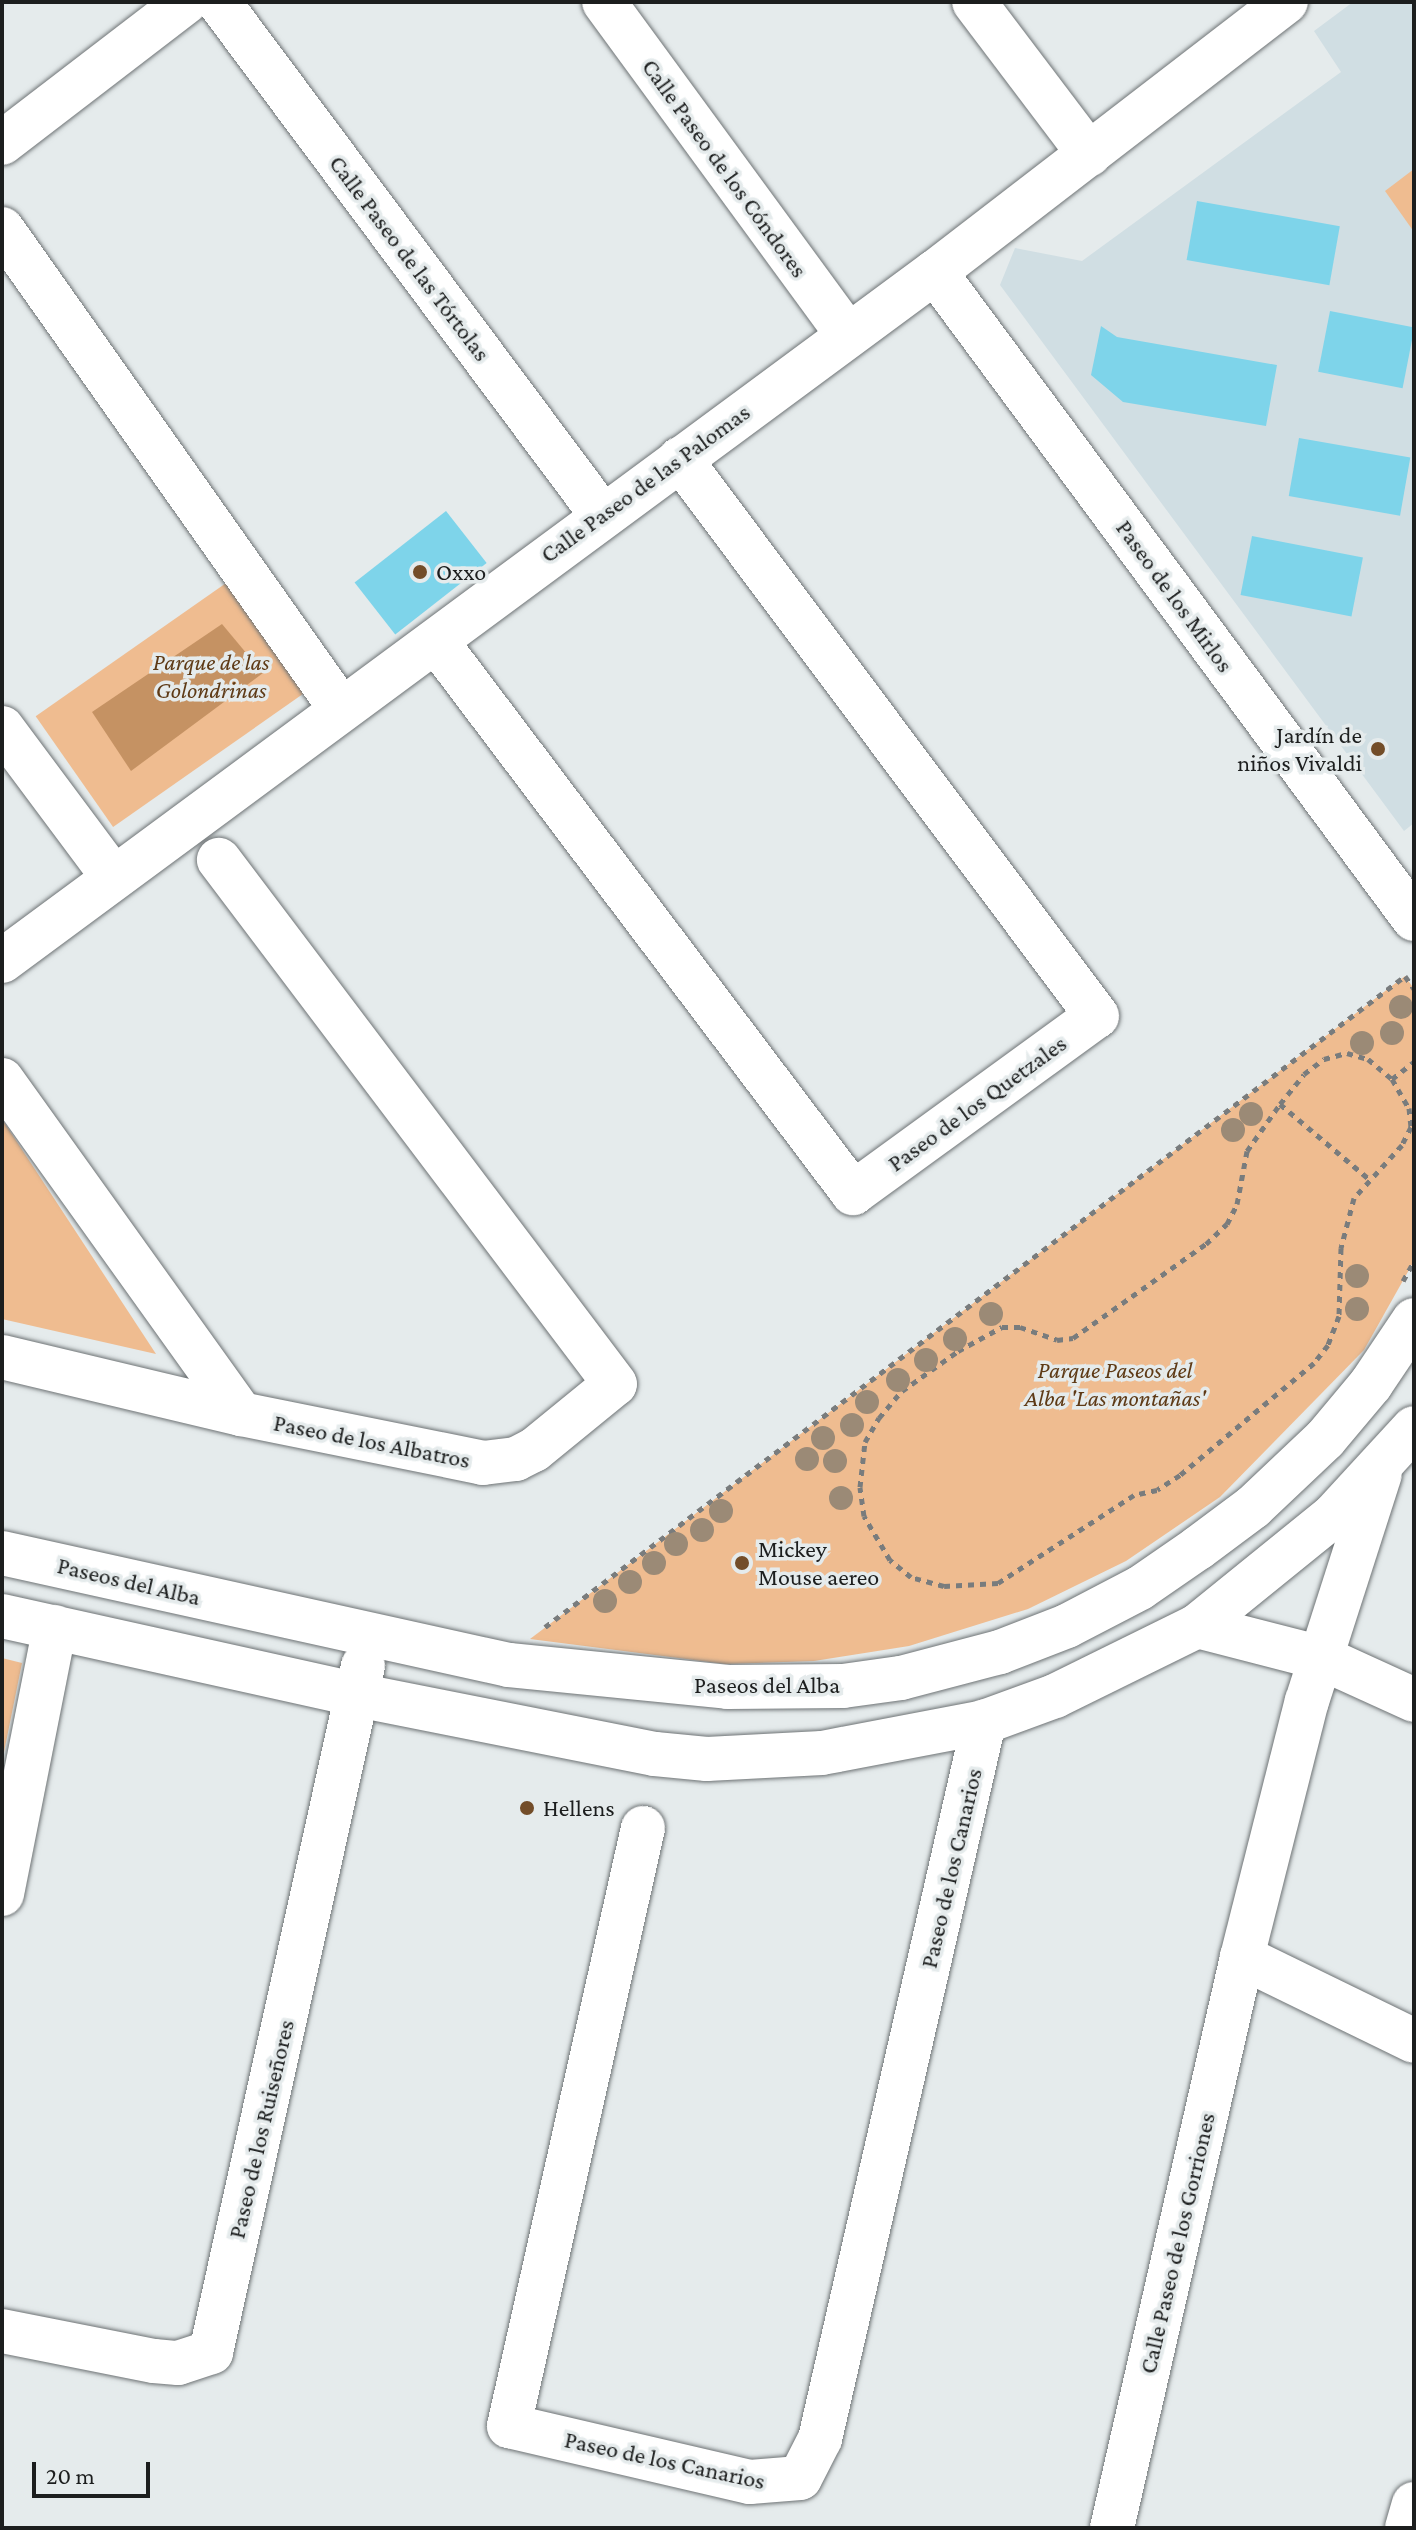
<!DOCTYPE html>
<meta charset="utf-8">
<style>
body{margin:0}
#map{position:relative;width:1416px;height:2530px;overflow:hidden;background:#e5ebec;font-family:"Crimson Pro",serif}
div>[style]{position:absolute}
.built>*{inset:0;background:#d0dee3}
.green>*{inset:0;background:#efbc90;transform-origin:0 0}
.water>*{inset:0;background:#c59263}
.building>*{inset:0;background:#7ed4ea;transform-origin:0 0}
.path>*{height:5px;margin-top:-2.5px;transform-origin:0;background:repeating-linear-gradient(90deg,#797c7d 0 6px,transparent 0 12px)}
.roads{filter:drop-shadow(0 0 2px #6e7375) drop-shadow(0 0 2px #6e7375)}
.minor>*{height:44px;margin:-22px;padding:0 22px;transform-origin:22px;border-radius:22px;background:#fff}
.trees>*{width:24px;height:24px;margin:-12px;border-radius:50%;background:#9b8a76}
.dots>*{width:22px;height:22px;translate:-50% -50%;box-sizing:border-box;border:4px solid #e5ebec;border-radius:50%}
span{translate:-50% -50%;white-space:nowrap;text-align:center;line-height:1.15;-webkit-text-stroke:7px #e5ebec;paint-order:stroke}
.street-label{font-size:24px;color:#1c1e1e}
.poi-label{font-size:24px;color:#1c1e1e}
.left{translate:0 -50%;text-align:left}
.right{translate:-100% -50%;text-align:right}
.park-label{font-size:24px;color:#5e3a16;font-style:italic}
.frame{position:absolute;inset:0;border:4px solid #1c1e1e;pointer-events:none}
.scale{position:absolute;left:32px;top:2462px;width:118px;height:36px;box-sizing:border-box;border:4px solid #1c1e1e;border-top:0;padding-left:10px;font-size:24px;line-height:28px;white-space:nowrap;color:#1c1e1e;-webkit-text-stroke:6px #e5ebec;paint-order:stroke}
</style>
<div id="map">
<div class="built">
<div style="clip-path:polygon(1353px 2px,1414px 2px,1414px 823px,1404px 831px,1000px 285px,1015px 248px,1082px 261px,1341px 72px,1314px 31px)"></div>
</div>
<div class="green">
<div style="clip-path:polygon(1414px 169px,1414px 232px,1385px 191px)"></div>
<div style="left:229px;top:581px;width:135px;height:236px;rotate:55deg"></div>
<div style="clip-path:polygon(1405px 976px,1414px 989px,1414px 1261px,1364px 1350px,1220px 1497px,1126px 1561px,1028px 1609px,909px 1646px,814px 1661px,725px 1664px,530px 1639px)"></div>
<div style="clip-path:polygon(2px 1119px,156px 1354px,2px 1319px)"></div>
<div style="clip-path:polygon(2px 1658px,22px 1663px,2px 1762px)"></div>
</div>
<div class="water">
<div style="clip-path:polygon(222px 624px,263px 673px,131px 771px,92px 712px)"></div>
</div>
<div class="building">
<div style="left:1197px;top:201px;width:145px;height:60px;rotate:10deg"></div>
<div style="left:1330px;top:311px;width:86px;height:62px;rotate:11deg"></div>
<div style="clip-path:polygon(1101px 326px,1117px 337px,1277px 365px,1266px 426px,1123px 402px,1091px 375px)"></div>
<div style="left:1299px;top:438px;width:113px;height:59px;rotate:10deg"></div>
<div style="left:446px;top:511px;width:66px;height:116px;rotate:52deg"></div>
<div style="left:1252px;top:536px;width:113px;height:60px;rotate:11deg"></div>
</div>
<div class="path">
<div style="left:1347px;top:1053px;width:22px;rotate:16deg"></div>
<div style="left:1368px;top:1059px;width:31px;rotate:40deg"></div>
<div style="left:1392px;top:1079px;width:34px;rotate:60deg"></div>
<div style="left:1409px;top:1108px;width:19px;rotate:84deg"></div>
<div style="left:1411px;top:1127px;width:20px;rotate:117deg"></div>
<div style="left:1402px;top:1145px;width:72px;rotate:132.2deg"></div>
<div style="left:1354px;top:1198px;width:52px;rotate:104.6deg"></div>
<div style="left:1341px;top:1248px;width:68px;rotate:91.7deg"></div>
<div style="left:1339px;top:1316px;width:31px;rotate:111deg"></div>
<div style="left:1328px;top:1345px;width:23px;rotate:128deg"></div>
<div style="left:1314px;top:1363px;width:175px;rotate:140.1deg"></div>
<div style="left:1180px;top:1475px;width:27px;rotate:147deg"></div>
<div style="left:1157px;top:1490px;width:24px;rotate:168deg"></div>
<div style="left:1134px;top:1495px;width:162px;rotate:147.1deg"></div>
<div style="left:998px;top:1583px;width:54px;rotate:176.8deg"></div>
<div style="left:944px;top:1586px;width:34px;rotate:-165deg"></div>
<div style="left:911px;top:1577px;width:27px;rotate:-141deg"></div>
<div style="left:890px;top:1560px;width:51px;rotate:-120.6deg"></div>
<div style="left:864px;top:1516px;width:29px;rotate:-98deg"></div>
<div style="left:860px;top:1487px;width:45px;rotate:-83.7deg"></div>
<div style="left:865px;top:1442px;width:28px;rotate:-60deg"></div>
<div style="left:879px;top:1418px;width:35px;rotate:-50deg"></div>
<div style="left:902px;top:1391px;width:69px;rotate:-35.5deg"></div>
<div style="left:958px;top:1351px;width:50px;rotate:-28.6deg"></div>
<div style="left:1002px;top:1327px;width:18px"></div>
<div style="left:1020px;top:1327px;width:39px;rotate:19deg"></div>
<div style="left:1057px;top:1340px;width:16px;rotate:-7deg"></div>
<div style="left:1073px;top:1338px;width:163px;rotate:-35.3deg"></div>
<div style="left:1206px;top:1244px;width:29px;rotate:-44deg"></div>
<div style="left:1227px;top:1224px;width:22px;rotate:-63deg"></div>
<div style="left:1237px;top:1204px;width:54px;rotate:-79.3deg"></div>
<div style="left:1247px;top:1151px;width:57px;rotate:-54.9deg"></div>
<div style="left:1280px;top:1104px;width:38px;rotate:-51deg"></div>
<div style="left:1304px;top:1074px;width:25px;rotate:-37deg"></div>
<div style="left:1324px;top:1059px;width:24px;rotate:-15deg"></div>
<div style="left:1392px;top:1079px;width:28px;rotate:-38deg"></div>
<div style="left:1280px;top:1104px;width:116px;rotate:40.1deg"></div>
<div style="left:1403px;top:1281px;width:23px;rotate:-61deg"></div>
<div style="left:545px;top:1627px;width:1079px;rotate:-37.12deg"></div>
<div style="left:1405px;top:976px;width:16px;rotate:55deg"></div>
</div>
<div class="roads">
<div class="minor">
<div style="left:219px;top:2px;width:639px;rotate:53.27deg"></div>
<div style="left:604px;top:2px;width:410px;rotate:53.8deg"></div>
<div style="left:974px;top:2px;width:191px;rotate:52.9deg"></div>
<div style="left:2px;top:143px;width:232px;rotate:-37.5deg"></div>
<div style="left:2px;top:229px;width:588px;rotate:54.77deg"></div>
<div style="left:935px;top:272px;width:805px;rotate:53.49deg"></div>
<div style="left:436px;top:641px;width:692px;rotate:52.93deg"></div>
<div style="left:853px;top:1193px;width:301px;rotate:-36deg"></div>
<div style="left:1097px;top:1016px;width:696px;rotate:-126.82deg"></div>
<div style="left:2px;top:728px;width:186px;rotate:53.3deg"></div>
<div style="left:2px;top:961px;width:1160px;rotate:-36.45deg"></div>
<div style="left:935px;top:272px;width:443px;rotate:-37.6deg"></div>
<div style="left:2px;top:1080px;width:411px;rotate:54.4deg"></div>
<div style="left:2px;top:1357px;width:246px;rotate:13.4deg"></div>
<div style="left:241px;top:1414px;width:247px;rotate:11.4deg"></div>
<div style="left:483px;top:1463px;width:33px;rotate:-7deg"></div>
<div style="left:516px;top:1459px;width:20px;rotate:-27deg"></div>
<div style="left:534px;top:1450px;width:104px;rotate:-39.2deg"></div>
<div style="left:615px;top:1384px;width:657px;rotate:-127.08deg"></div>
<div style="left:2px;top:1553px;width:519px;rotate:12.46deg"></div>
<div style="left:509px;top:1665px;width:220px;rotate:5.7deg"></div>
<div style="left:728px;top:1687px;width:115px;rotate:-0.5deg"></div>
<div style="left:843px;top:1686px;width:59px;rotate:-7.9deg"></div>
<div style="left:901px;top:1678px;width:102px;rotate:-14.7deg"></div>
<div style="left:1000px;top:1652px;width:72px;rotate:-21.2deg"></div>
<div style="left:1067px;top:1626px;width:82px;rotate:-27.5deg"></div>
<div style="left:1140px;top:1588px;width:70px;rotate:-34.6deg"></div>
<div style="left:1198px;top:1548px;width:69px;rotate:-36.7deg"></div>
<div style="left:1253px;top:1507px;width:99px;rotate:-43.4deg"></div>
<div style="left:1325px;top:1439px;width:72px;rotate:-50.1deg"></div>
<div style="left:1371px;top:1384px;width:77px;rotate:-56.1deg"></div>
<div style="left:2px;top:1616px;width:364px;rotate:12.5deg"></div>
<div style="left:357px;top:1695px;width:304px;rotate:11.2deg"></div>
<div style="left:655px;top:1754px;width:52px;rotate:5.5deg"></div>
<div style="left:707px;top:1759px;width:115px;rotate:-3deg"></div>
<div style="left:822px;top:1753px;width:165px;rotate:-10.8deg"></div>
<div style="left:984px;top:1722px;width:76px;rotate:-20.1deg"></div>
<div style="left:1055px;top:1696px;width:158px;rotate:-26.2deg"></div>
<div style="left:1197px;top:1626px;width:176px;rotate:-39deg"></div>
<div style="left:1334px;top:1515px;width:118px;rotate:-47.4deg"></div>
<div style="left:1197px;top:1626px;width:129px;rotate:14.4deg"></div>
<div style="left:1322px;top:1658px;width:101px;rotate:24.5deg"></div>
<div style="left:643px;top:1828px;width:613px;rotate:102.63deg"></div>
<div style="left:509px;top:2426px;width:247px;rotate:13.1deg"></div>
<div style="left:750px;top:2482px;width:50px;rotate:-4.6deg"></div>
<div style="left:800px;top:2478px;width:44px;rotate:-62.9deg"></div>
<div style="left:820px;top:2439px;width:736px;rotate:-77.12deg"></div>
<div style="left:2px;top:1894px;width:272px;rotate:-78.8deg"></div>
<div style="left:1242px;top:1957px;width:191px;rotate:26deg"></div>
<div style="left:2px;top:2331px;width:155px;rotate:11.2deg"></div>
<div style="left:154px;top:2361px;width:24px;rotate:5deg"></div>
<div style="left:178px;top:2363px;width:35px;rotate:-18deg"></div>
<div style="left:211px;top:2352px;width:703px;rotate:-77.51deg"></div>
<div style="left:1112px;top:2528px;width:586px;rotate:-77.17deg"></div>
<div style="left:1242px;top:1957px;width:264px;rotate:-75.8deg"></div>
<div style="left:1307px;top:1701px;width:238px;rotate:-72.2deg"></div>
<div style="left:1407px;top:2528px;width:25px;rotate:-74deg"></div>
</div>
</div>
<div class="trees">
<div style="left:1401px;top:1007px"></div>
<div style="left:1392px;top:1033px"></div>
<div style="left:1362px;top:1043px"></div>
<div style="left:1251px;top:1114px"></div>
<div style="left:1233px;top:1130px"></div>
<div style="left:1357px;top:1276px"></div>
<div style="left:1357px;top:1309px"></div>
<div style="left:991px;top:1314px"></div>
<div style="left:955px;top:1339px"></div>
<div style="left:926px;top:1360px"></div>
<div style="left:898px;top:1380px"></div>
<div style="left:867px;top:1402px"></div>
<div style="left:852px;top:1425px"></div>
<div style="left:823px;top:1438px"></div>
<div style="left:807px;top:1459px"></div>
<div style="left:835px;top:1461px"></div>
<div style="left:841px;top:1498px"></div>
<div style="left:721px;top:1511px"></div>
<div style="left:702px;top:1530px"></div>
<div style="left:676px;top:1544px"></div>
<div style="left:654px;top:1563px"></div>
<div style="left:630px;top:1582px"></div>
<div style="left:605px;top:1601px"></div>
</div>
<div class="dots">
<div style="left:420px;top:572px;background:#734d29"></div>
<div style="left:1378px;top:749px;background:#734d29"></div>
<div style="left:742px;top:1563px;background:#734d29"></div>
<div style="left:527px;top:1808px;background:#734d29"></div>
</div>
<div class="street-label">
<span style="left:725px;top:168px;rotate:54deg">Calle Paseo de los Cóndores</span>
<span style="left:410px;top:258px;rotate:53deg">Calle Paseo de las Tórtolas</span>
<span style="left:645px;top:483px;rotate:-36deg">Calle Paseo de las Palomas</span>
<span style="left:1175px;top:596px;rotate:54deg">Paseo de los Mirlos</span>
<span style="left:977px;top:1103px;rotate:-36deg">Paseo de los Quetzales</span>
<span style="left:372px;top:1441px;rotate:11deg">Paseo de los Albatros</span>
<span style="left:129px;top:1581px;rotate:13deg">Paseos del Alba</span>
<span style="left:767px;top:1685px">Paseos del Alba</span>
<span style="left:951px;top:1868px;rotate:-77deg">Paseo de los Canarios</span>
<span style="left:261px;top:2129px;rotate:-77deg">Paseo de los Ruiseñores</span>
<span style="left:1177px;top:2243px;rotate:-77deg">Calle Paseo de los Gorriones</span>
<span style="left:665px;top:2460px;rotate:12deg">Paseo de los Canarios</span>
</div>
<div class="poi-label">
<span class="left" style="left:436px;top:572px">Oxxo</span>
<span class="right" style="left:1362px;top:749px">Jardín de<br>niños Vivaldi</span>
<span class="left" style="left:758px;top:1563px">Mickey<br>Mouse aereo</span>
<span class="left" style="left:543px;top:1808px">Hellens</span>
</div>
<div class="park-label">
<span style="left:211px;top:676px">Parque de las<br>Golondrinas</span>
<span style="left:1115px;top:1384px">Parque Paseos del<br>Alba 'Las montañas'</span>
</div>
<div class="frame"></div>
<div class="scale">20 m</div>
</div>
